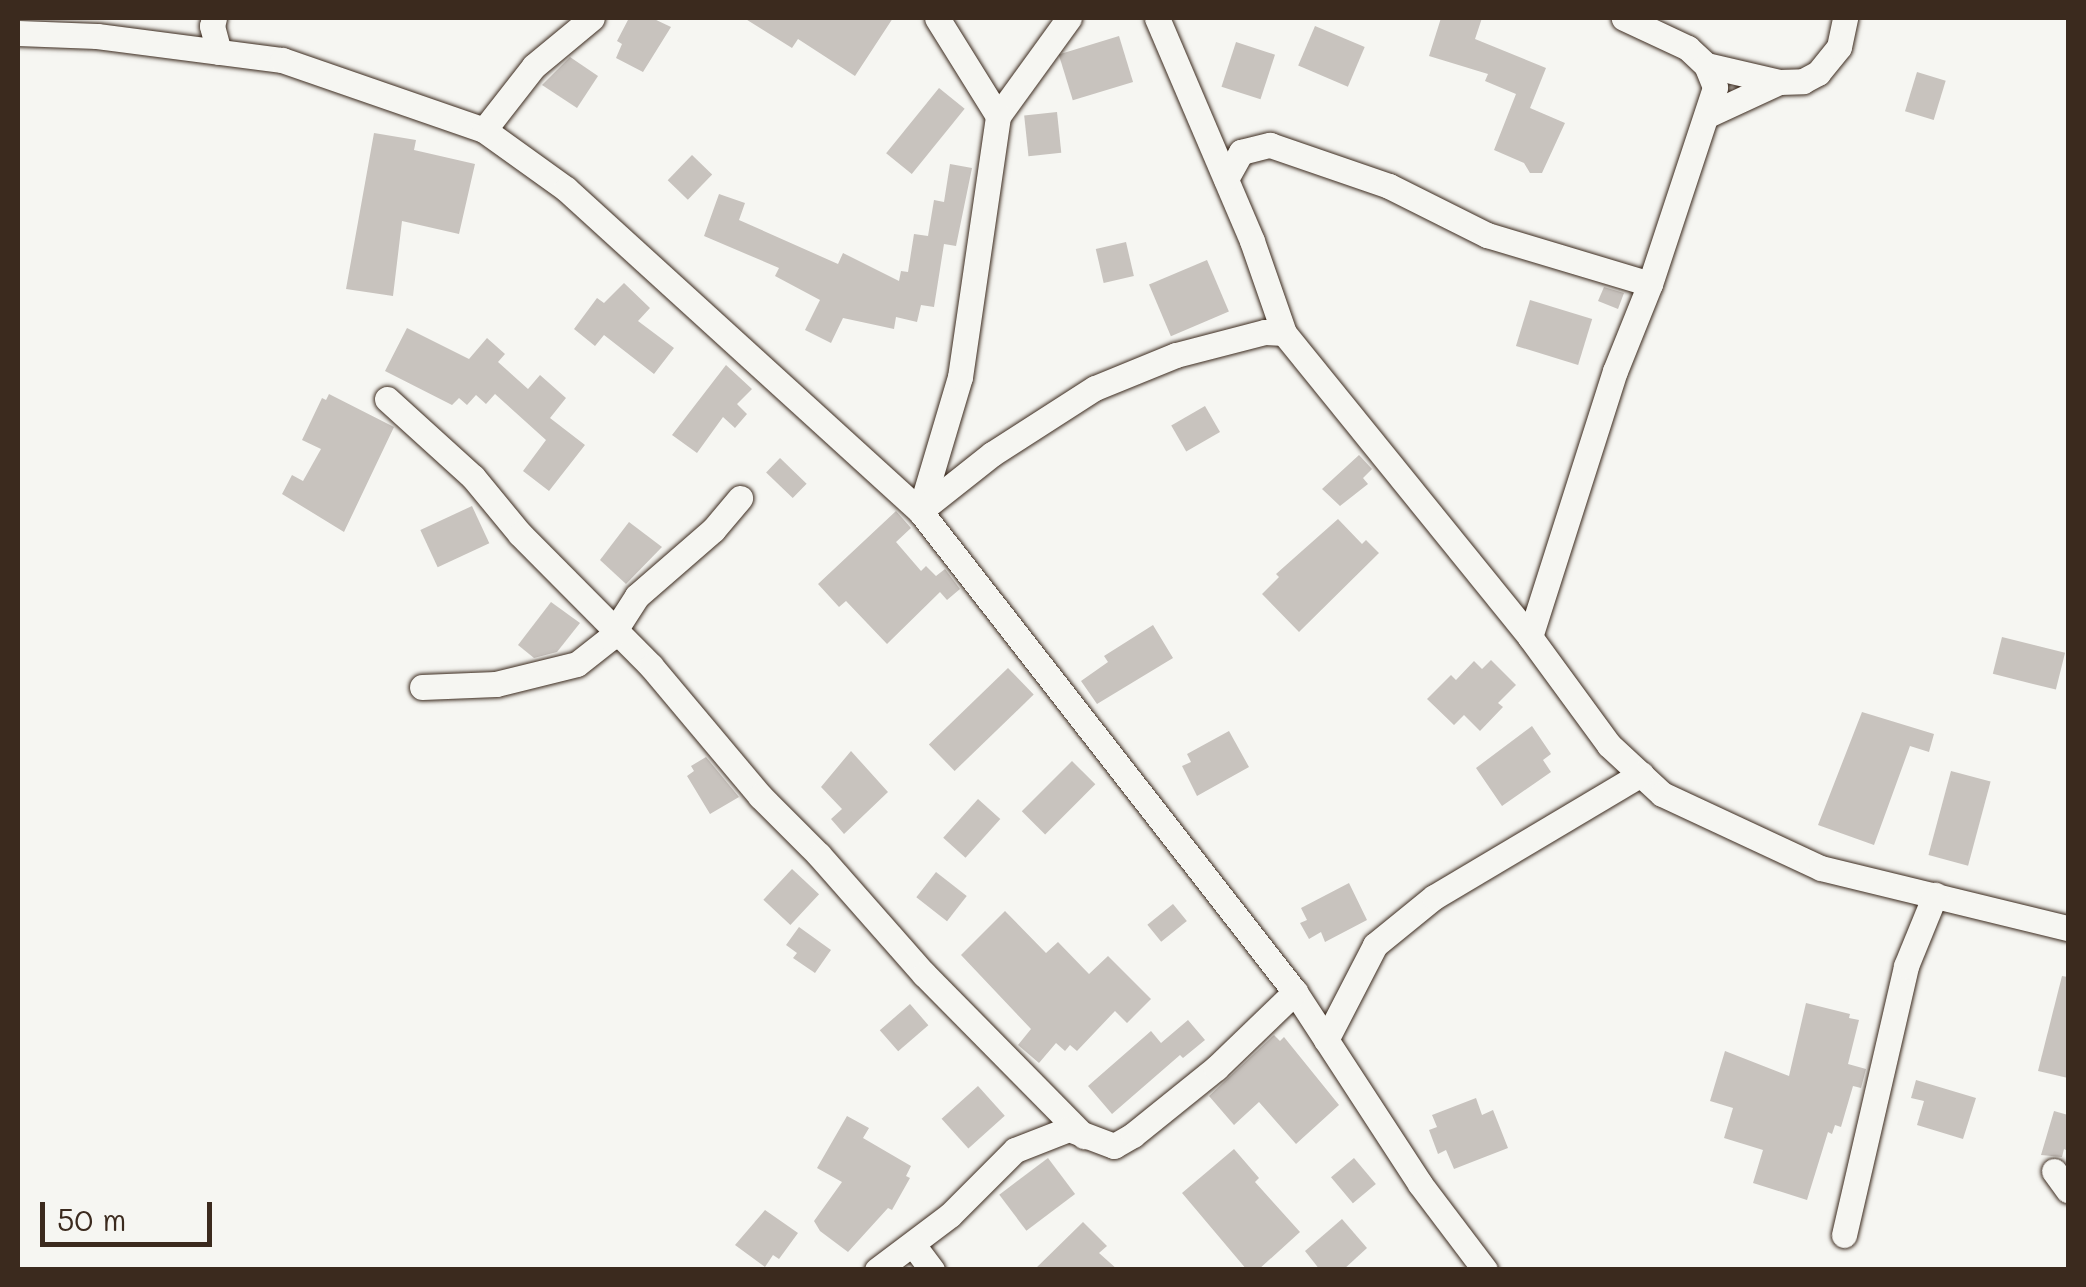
<!DOCTYPE html>
<style>
body{margin:0}
#map{position:relative;width:2086px;height:1287px;overflow:hidden;background:#f6f6f2;font-family:Mali,sans-serif}
div>[style]{position:absolute}
.building>*{inset:0;background:#c8c3be;transform-origin:0 0}
.roads{filter:drop-shadow(0 0 2px #3b2a1e) drop-shadow(0 0 2px #3b2a1e)}
.street>*{height:25px;margin:-12.5px;padding:0 12.5px;transform-origin:12.5px;border-radius:12.5px;background:#f6f6f2}
span{translate:-50% -50%;white-space:nowrap;text-align:center;line-height:1.15;-webkit-text-stroke:8px #f6f6f2;paint-order:stroke}
.frame{position:absolute;inset:0;border:20px solid #3b2a1e;pointer-events:none}
.scale{position:absolute;left:40px;top:1202px;width:172px;height:45px;box-sizing:border-box;border:5px solid #3b2a1e;border-top:0;padding-left:12px;font-size:30px;line-height:35px;white-space:nowrap;color:#3b2a1e;-webkit-text-stroke:8px #f6f6f2;paint-order:stroke}
</style>
<div id="map">
<div class="building">
<div style="clip-path:polygon(629px 18px,652px 18px,671px 27px,643px 72px,616px 58px,622px 44px,617px 41px)"></div>
<div style="clip-path:polygon(744px 18px,893px 18px,855px 76px,798px 39px,792px 48px)"></div>
<div style="clip-path:polygon(1441px 18px,1482px 18px,1475px 39px,1546px 68px,1530px 108px,1565px 123px,1542px 173px,1530px 173px,1524px 163px,1494px 150px,1516px 94px,1485px 81px,1488px 74px,1429px 56px)"></div>
<div style="left:1315px;top:26px;width:54px;height:43px;rotate:23deg"></div>
<div style="left:1119px;top:36px;width:48px;height:63px;rotate:73deg"></div>
<div style="left:1236px;top:42px;width:41px;height:47px;rotate:18deg"></div>
<div style="clip-path:polygon(570px 57px,598px 76px,577px 108px,542px 85px)"></div>
<div style="left:1917px;top:72px;width:30px;height:41px;rotate:17deg"></div>
<div style="left:939px;top:88px;width:33px;height:84px;rotate:39deg"></div>
<div style="left:1057px;top:112px;width:41px;height:33px;rotate:84deg"></div>
<div style="clip-path:polygon(374px 133px,416px 140px,414px 150px,475px 164px,459px 234px,402px 221px,393px 296px,346px 289px)"></div>
<div style="left:692px;top:155px;width:28px;height:35px;rotate:44deg"></div>
<div style="clip-path:polygon(950px 164px,972px 168px,956px 246px,944px 244px,934px 307px,921px 305px,917px 322px,896px 317px,894px 329px,843px 318px,831px 343px,805px 330px,820px 300px,775px 276px,779px 268px,704px 236px,719px 194px,745px 203px,739px 220px,838px 264px,843px 253px,899px 281px,901px 271px,908px 272px,914px 234px,928px 236px,934px 200px,944px 202px)"></div>
<div style="left:1126px;top:242px;width:35px;height:31px;rotate:77deg"></div>
<div style="left:1207px;top:260px;width:56px;height:63px;rotate:67deg"></div>
<div style="clip-path:polygon(624px 283px,650px 308px,638px 321px,674px 348px,654px 374px,604px 335px,595px 346px,574px 329px,597px 298px,604px 303px)"></div>
<div style="clip-path:polygon(1604px 287px,1624px 293px,1618px 309px,1598px 301px)"></div>
<div style="left:1530px;top:300px;width:65px;height:48px;rotate:17deg"></div>
<div style="clip-path:polygon(407px 328px,469px 359px,487px 338px,505px 354px,498px 362px,528px 389px,540px 375px,566px 398px,550px 418px,585px 445px,549px 491px,523px 471px,546px 440px,495px 394px,486px 404px,476px 395px,467px 405px,459px 398px,452px 405px,385px 371px)"></div>
<div style="clip-path:polygon(726px 365px,752px 389px,737px 404px,747px 414px,735px 428px,723px 417px,697px 453px,672px 435px)"></div>
<div style="clip-path:polygon(329px 394px,394px 427px,344px 532px,282px 494px,292px 475px,303px 481px,321px 449px,302px 440px,322px 398px,326px 400px)"></div>
<div style="left:1205px;top:406px;width:30px;height:39px;rotate:60deg"></div>
<div style="clip-path:polygon(1359px 455px,1372px 469px,1363px 478px,1368px 484px,1340px 506px,1322px 489px)"></div>
<div style="left:780px;top:458px;width:37px;height:20px;rotate:44deg"></div>
<div style="left:472px;top:506px;width:41px;height:57px;rotate:65deg"></div>
<div style="clip-path:polygon(896px 511px,911px 528px,896px 542px,921px 571px,926px 566px,936px 576px,945px 569px,960px 589px,947px 600px,940px 592px,887px 644px,846px 601px,839px 607px,818px 584px)"></div>
<div style="clip-path:polygon(1338px 519px,1362px 544px,1366px 540px,1379px 553px,1299px 632px,1262px 594px,1279px 577px,1276px 574px)"></div>
<div style="clip-path:polygon(629px 522px,662px 547px,626px 584px,600px 560px)"></div>
<div style="clip-path:polygon(551px 602px,580px 623px,557px 652px,534px 658px,518px 645px)"></div>
<div style="clip-path:polygon(1153px 625px,1173px 658px,1097px 704px,1081px 681px,1108px 662px,1104px 656px)"></div>
<div style="left:2002px;top:637px;width:65px;height:38px;rotate:14deg"></div>
<div style="clip-path:polygon(1491px 660px,1516px 685px,1498px 703px,1503px 707px,1480px 731px,1464px 715px,1454px 725px,1427px 699px,1451px 675px,1456px 680px,1474px 661px,1482px 669px)"></div>
<div style="left:1008px;top:668px;width:37px;height:110px;rotate:46deg"></div>
<div style="clip-path:polygon(1862px 712px,1934px 734px,1929px 752px,1910px 746px,1874px 845px,1818px 825px)"></div>
<div style="clip-path:polygon(1532px 726px,1551px 754px,1543px 760px,1551px 772px,1502px 806px,1476px 768px)"></div>
<div style="clip-path:polygon(1229px 731px,1249px 767px,1197px 796px,1182px 766px,1191px 762px,1187px 754px)"></div>
<div style="clip-path:polygon(851px 751px,888px 792px,844px 834px,831px 819px,842px 809px,821px 787px)"></div>
<div style="clip-path:polygon(706px 757px,739px 797px,710px 814px,687px 776px,694px 771px,691px 766px)"></div>
<div style="left:1072px;top:761px;width:33px;height:71px;rotate:45deg"></div>
<div style="left:1951px;top:771px;width:41px;height:87px;rotate:15deg"></div>
<div style="left:978px;top:799px;width:30px;height:52px;rotate:42deg"></div>
<div style="left:792px;top:869px;width:37px;height:42px;rotate:43deg"></div>
<div style="left:936px;top:872px;width:39px;height:32px;rotate:38deg"></div>
<div style="clip-path:polygon(1349px 883px,1367px 920px,1325px 942px,1321px 932px,1309px 939px,1300px 923px,1307px 920px,1301px 908px)"></div>
<div style="left:1173px;top:904px;width:22px;height:33px;rotate:51deg"></div>
<div style="clip-path:polygon(1005px 911px,1046px 953px,1058px 942px,1089px 974px,1108px 956px,1151px 999px,1127px 1023px,1115px 1011px,1077px 1051px,1070px 1045px,1065px 1051px,1056px 1043px,1039px 1063px,1018px 1045px,1031px 1029px,961px 955px)"></div>
<div style="clip-path:polygon(799px 927px,831px 950px,815px 973px,793px 958px,797px 953px,786px 945px)"></div>
<div style="clip-path:polygon(2062px 976px,2068px 977px,2068px 1078px,2038px 1071px)"></div>
<div style="clip-path:polygon(1806px 1003px,1850px 1014px,1849px 1018px,1859px 1020px,1848px 1064px,1866px 1069px,1861px 1088px,1853px 1086px,1841px 1127px,1835px 1125px,1832px 1134px,1828px 1132px,1807px 1200px,1753px 1183px,1763px 1150px,1724px 1138px,1733px 1108px,1710px 1101px,1725px 1051px,1789px 1076px)"></div>
<div style="left:910px;top:1004px;width:28px;height:40px;rotate:49deg"></div>
<div style="clip-path:polygon(1188px 1020px,1205px 1040px,1183px 1058px,1180px 1055px,1112px 1114px,1088px 1086px,1151px 1031px,1161px 1043px)"></div>
<div style="clip-path:polygon(1274px 1035px,1280px 1041px,1284px 1037px,1339px 1105px,1296px 1144px,1259px 1102px,1234px 1125px,1209px 1096px)"></div>
<div style="clip-path:polygon(1916px 1080px,1976px 1098px,1963px 1139px,1917px 1125px,1924px 1101px,1911px 1098px)"></div>
<div style="left:978px;top:1086px;width:40px;height:49px;rotate:48deg"></div>
<div style="clip-path:polygon(1476px 1098px,1482px 1115px,1493px 1110px,1508px 1148px,1454px 1169px,1446px 1150px,1438px 1154px,1429px 1130px,1437px 1127px,1432px 1115px)"></div>
<div style="clip-path:polygon(2054px 1111px,2068px 1115px,2068px 1151px,2064px 1149px,2062px 1157px,2041px 1155px)"></div>
<div style="clip-path:polygon(847px 1116px,869px 1128px,863px 1138px,911px 1166px,906px 1176px,910px 1178px,892px 1210px,888px 1208px,848px 1252px,820px 1231px,814px 1221px,842px 1182px,817px 1168px)"></div>
<div style="clip-path:polygon(1234px 1149px,1259px 1178px,1255px 1182px,1300px 1232px,1258px 1270px,1247px 1270px,1182px 1193px)"></div>
<div style="left:1048px;top:1158px;width:45px;height:61px;rotate:53deg"></div>
<div style="left:1354px;top:1158px;width:34px;height:30px;rotate:50deg"></div>
<div style="clip-path:polygon(765px 1210px,798px 1233px,779px 1259px,773px 1255px,765px 1267px,735px 1245px)"></div>
<div style="clip-path:polygon(1342px 1219px,1367px 1248px,1343px 1270px,1320px 1270px,1305px 1251px)"></div>
<div style="clip-path:polygon(1083px 1222px,1107px 1246px,1099px 1253px,1118px 1270px,1034px 1270px)"></div>
</div>
<div class="roads">
<div class="street">
<div style="left:214px;top:18px;width:8px;rotate:104deg"></div>
<div style="left:212px;top:26px;width:27px;rotate:75deg"></div>
<div style="left:1157px;top:18px;width:242px;rotate:66.9deg"></div>
<div style="left:1252px;top:241px;width:97px;rotate:70.8deg"></div>
<div style="left:1284px;top:333px;width:391px;rotate:51deg"></div>
<div style="left:1530px;top:637px;width:134px;rotate:53.8deg"></div>
<div style="left:1609px;top:745px;width:72px;rotate:42.8deg"></div>
<div style="left:1662px;top:794px;width:175px;rotate:25deg"></div>
<div style="left:1821px;top:868px;width:254px;rotate:13.7deg"></div>
<div style="left:18px;top:33px;width:79px;rotate:2.2deg"></div>
<div style="left:97px;top:36px;width:187px;rotate:7.4deg"></div>
<div style="left:282px;top:60px;width:214px;rotate:19.1deg"></div>
<div style="left:484px;top:130px;width:101px;rotate:35.7deg"></div>
<div style="left:566px;top:189px;width:479px;rotate:42.3deg"></div>
<div style="left:920px;top:511px;width:610px;rotate:52.06deg"></div>
<div style="left:1295px;top:992px;width:229px;rotate:56.9deg"></div>
<div style="left:1420px;top:1184px;width:108px;rotate:52.9deg"></div>
<div style="left:1706px;top:65px;width:75px;rotate:13.1deg"></div>
<div style="left:1708px;top:115px;width:78px;rotate:-24.9deg"></div>
<div style="left:1779px;top:82px;width:24px;rotate:-2deg"></div>
<div style="left:1803px;top:81px;width:17px;rotate:-28deg"></div>
<div style="left:1818px;top:73px;width:33px;rotate:-51deg"></div>
<div style="left:1839px;top:47px;width:30px;rotate:-78deg"></div>
<div style="left:998px;top:116px;width:121px;rotate:-54.1deg"></div>
<div style="left:484px;top:130px;width:81px;rotate:-52deg"></div>
<div style="left:534px;top:66px;width:75px;rotate:-39.6deg"></div>
<div style="left:1226px;top:179px;width:31px;rotate:-61deg"></div>
<div style="left:1241px;top:152px;width:30px;rotate:-14deg"></div>
<div style="left:1270px;top:145px;width:126px;rotate:19deg"></div>
<div style="left:1389px;top:186px;width:110px;rotate:26.6deg"></div>
<div style="left:1487px;top:235px;width:170px;rotate:16.7deg"></div>
<div style="left:387px;top:399px;width:116px;rotate:42.2deg"></div>
<div style="left:473px;top:477px;width:74px;rotate:50.5deg"></div>
<div style="left:520px;top:534px;width:186px;rotate:45.2deg"></div>
<div style="left:651px;top:666px;width:170px;rotate:50deg"></div>
<div style="left:760px;top:796px;width:83px;rotate:45deg"></div>
<div style="left:819px;top:855px;width:159px;rotate:48.6deg"></div>
<div style="left:924px;top:974px;width:228px;rotate:45.4deg"></div>
<div style="left:920px;top:511px;width:140px;rotate:-73.4deg"></div>
<div style="left:960px;top:377px;width:264px;rotate:-81.7deg"></div>
<div style="left:998px;top:116px;width:115px;rotate:-121.9deg"></div>
<div style="left:920px;top:511px;width:92px;rotate:-38.4deg"></div>
<div style="left:992px;top:454px;width:122px;rotate:-32.7deg"></div>
<div style="left:1095px;top:388px;width:87px;rotate:-22.2deg"></div>
<div style="left:1176px;top:355px;width:92px;rotate:-14.5deg"></div>
<div style="left:1265px;top:332px;width:19px;rotate:3deg"></div>
<div style="left:1530px;top:637px;width:279px;rotate:-72.3deg"></div>
<div style="left:1615px;top:371px;width:94px;rotate:-68.1deg"></div>
<div style="left:1650px;top:284px;width:207px;rotate:-71.7deg"></div>
<div style="left:1715px;top:87px;width:24px;rotate:-112deg"></div>
<div style="left:1706px;top:65px;width:25px;rotate:-137deg"></div>
<div style="left:1688px;top:48px;width:71px;rotate:-154.9deg"></div>
<div style="left:422px;top:687px;width:74px;rotate:-2.3deg"></div>
<div style="left:496px;top:684px;width:83px;rotate:-13.9deg"></div>
<div style="left:577px;top:664px;width:42px;rotate:-38.2deg"></div>
<div style="left:610px;top:638px;width:50px;rotate:-57.3deg"></div>
<div style="left:637px;top:596px;width:101px;rotate:-41deg"></div>
<div style="left:713px;top:530px;width:42px;rotate:-49.8deg"></div>
<div style="left:1326px;top:1040px;width:107px;rotate:-62.7deg"></div>
<div style="left:1375px;top:945px;width:76px;rotate:-39.1deg"></div>
<div style="left:1434px;top:897px;width:241px;rotate:-30.7deg"></div>
<div style="left:2054px;top:1171px;width:24px;rotate:54deg"></div>
<div style="left:1844px;top:1235px;width:276px;rotate:-77deg"></div>
<div style="left:1906px;top:966px;width:77px;rotate:-67.8deg"></div>
<div style="left:914px;top:1246px;width:30px;rotate:53deg"></div>
<div style="left:877px;top:1270px;width:91px;rotate:-37deg"></div>
<div style="left:950px;top:1215px;width:92px;rotate:-45deg"></div>
<div style="left:1015px;top:1150px;width:58px;rotate:-21.3deg"></div>
<div style="left:1069px;top:1129px;width:48px;rotate:20.7deg"></div>
<div style="left:1114px;top:1146px;width:22px;rotate:-30deg"></div>
<div style="left:1133px;top:1135px;width:107px;rotate:-38.9deg"></div>
<div style="left:1216px;top:1068px;width:110px;rotate:-43.9deg"></div>
</div>
</div>
<div class="frame"></div>
<div class="scale">50 m</div>
</div>
